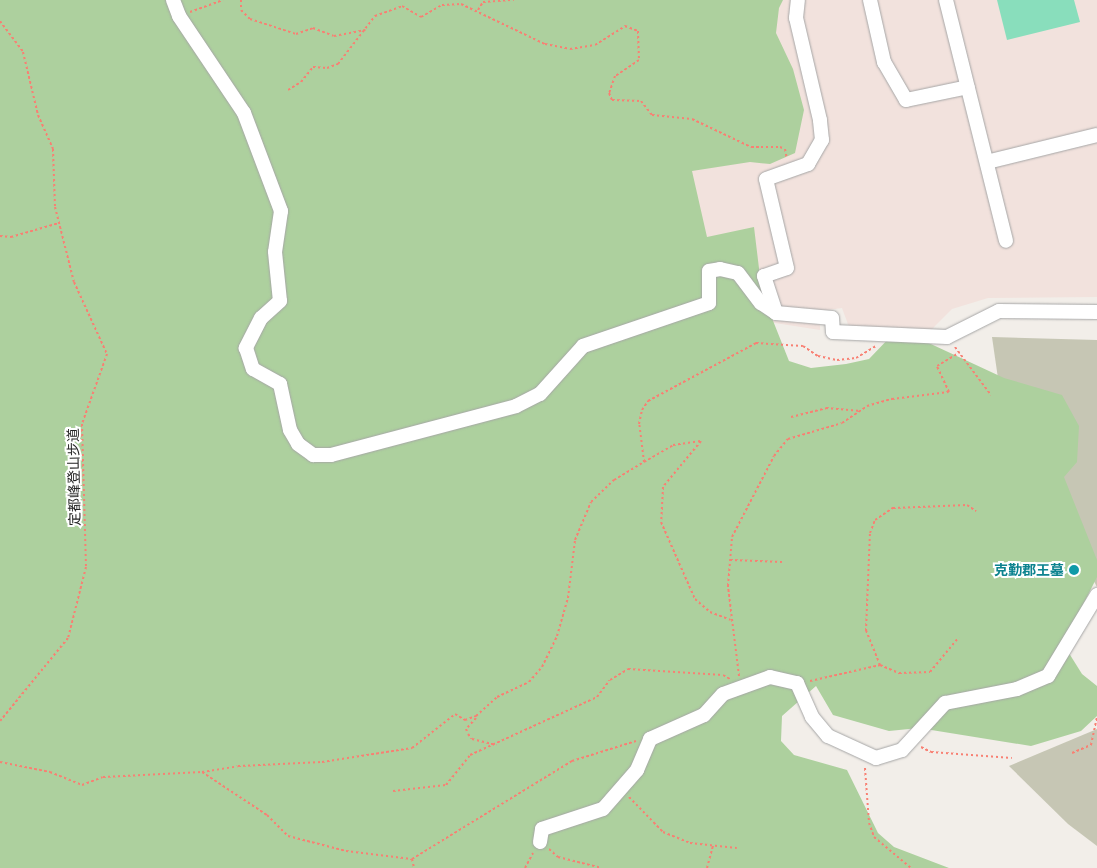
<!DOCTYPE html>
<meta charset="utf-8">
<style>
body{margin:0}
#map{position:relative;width:1097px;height:868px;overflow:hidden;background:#f2eee9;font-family:"Exo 2","Noto Sans SC",sans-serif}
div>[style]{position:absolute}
.military>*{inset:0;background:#f2e2dd}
.construction>*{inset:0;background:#c6c6b4}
.forest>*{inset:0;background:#add09e}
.pitch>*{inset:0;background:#89debc}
.path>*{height:2px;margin-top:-1px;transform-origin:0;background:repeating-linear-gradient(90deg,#f88073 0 2.5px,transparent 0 5px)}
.roads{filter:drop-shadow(0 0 1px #a6a6a6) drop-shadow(0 0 1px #a6a6a6)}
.minor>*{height:14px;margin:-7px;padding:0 7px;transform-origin:7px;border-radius:7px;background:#fff}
.dots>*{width:14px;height:14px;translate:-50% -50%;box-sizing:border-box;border:2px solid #fff;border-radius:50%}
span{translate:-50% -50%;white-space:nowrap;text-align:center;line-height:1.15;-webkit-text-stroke:4px #fff;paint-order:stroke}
.street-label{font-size:14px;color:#222}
.culture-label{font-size:14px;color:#0d838f;font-weight:700}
.right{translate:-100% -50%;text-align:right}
</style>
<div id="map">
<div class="military">
<div style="clip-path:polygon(162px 0,1097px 0,1097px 297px,988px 298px,952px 309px,931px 330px,849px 327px,842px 308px,820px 311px,820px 330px,762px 321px)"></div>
</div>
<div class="construction">
<div style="clip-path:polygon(992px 337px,1097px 340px,1097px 587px,1002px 406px)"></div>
<div style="clip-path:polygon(1097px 729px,1097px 846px,1068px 824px,1009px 766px)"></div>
</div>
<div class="forest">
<div style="clip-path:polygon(0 0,783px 0,779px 8px,776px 33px,793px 69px,804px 110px,795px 153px,770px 164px,750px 162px,692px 171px,707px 237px,754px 227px,762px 293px,789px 361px,811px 368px,846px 364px,869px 359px,892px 335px,918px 338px,1004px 378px,1062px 395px,1079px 426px,1077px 462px,1064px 477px,1097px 560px,1097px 577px,1078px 615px,1067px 650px,1082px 674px,1097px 686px,1097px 716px,1081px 731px,1031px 746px,919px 728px,889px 731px,833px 715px,816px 686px,782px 716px,781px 741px,794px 755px,847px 770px,878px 833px,894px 847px,949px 868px,0 868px)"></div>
</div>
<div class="pitch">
<div style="clip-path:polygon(997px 0,1074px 0,1080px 22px,1007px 40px)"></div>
</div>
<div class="path">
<div style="left:241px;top:0;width:10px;rotate:90deg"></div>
<div style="left:241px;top:10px;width:13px;rotate:45deg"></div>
<div style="left:250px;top:19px;width:48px;rotate:18.1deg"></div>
<div style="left:296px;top:34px;width:18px;rotate:-19deg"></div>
<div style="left:313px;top:28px;width:22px;rotate:21deg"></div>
<div style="left:334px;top:36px;width:32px;rotate:-11deg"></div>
<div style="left:478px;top:10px;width:9px;rotate:-58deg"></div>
<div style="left:483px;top:2px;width:31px;rotate:-4deg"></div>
<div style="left:190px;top:12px;width:35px;rotate:-20deg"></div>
<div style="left:0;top:21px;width:39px;rotate:53deg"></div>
<div style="left:23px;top:52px;width:65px;rotate:76.6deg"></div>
<div style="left:38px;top:115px;width:37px;rotate:66deg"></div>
<div style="left:53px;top:149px;width:58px;rotate:88deg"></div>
<div style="left:55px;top:207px;width:77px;rotate:75.8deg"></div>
<div style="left:74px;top:282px;width:79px;rotate:65.4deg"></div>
<div style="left:107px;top:354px;width:74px;rotate:109.7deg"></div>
<div style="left:82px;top:424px;width:143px;rotate:88.4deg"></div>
<div style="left:86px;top:567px;width:73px;rotate:104.2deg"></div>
<div style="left:68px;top:638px;width:107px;rotate:129.3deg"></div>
<div style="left:288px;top:90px;width:15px;rotate:-32deg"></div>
<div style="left:301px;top:82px;width:19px;rotate:-51deg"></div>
<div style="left:313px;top:67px;width:14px;rotate:4deg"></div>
<div style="left:327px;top:68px;width:12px;rotate:-20deg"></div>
<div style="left:338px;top:64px;width:61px;rotate:-52.4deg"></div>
<div style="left:375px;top:16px;width:29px;rotate:-20deg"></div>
<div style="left:402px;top:6px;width:22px;rotate:30deg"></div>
<div style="left:421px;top:17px;width:24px;rotate:-30deg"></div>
<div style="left:442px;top:5px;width:19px;rotate:-3deg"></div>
<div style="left:461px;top:4px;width:93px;rotate:25.5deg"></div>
<div style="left:545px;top:44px;width:25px;rotate:11deg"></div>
<div style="left:570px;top:49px;width:25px;rotate:-9deg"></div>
<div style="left:595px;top:45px;width:36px;rotate:-32deg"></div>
<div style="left:625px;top:26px;width:14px;rotate:21deg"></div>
<div style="left:638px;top:31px;width:29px;rotate:88deg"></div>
<div style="left:639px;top:60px;width:29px;rotate:146deg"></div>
<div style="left:615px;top:76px;width:18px;rotate:109deg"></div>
<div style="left:609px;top:93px;width:8px;rotate:67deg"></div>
<div style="left:612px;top:100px;width:29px;rotate:2deg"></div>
<div style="left:641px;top:101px;width:18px;rotate:52deg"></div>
<div style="left:652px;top:115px;width:40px;rotate:5.7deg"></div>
<div style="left:692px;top:119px;width:65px;rotate:25.4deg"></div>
<div style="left:751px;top:147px;width:29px"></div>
<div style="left:780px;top:147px;width:5px;rotate:22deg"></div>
<div style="left:785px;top:149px;width:10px;rotate:79deg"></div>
<div style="left:0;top:236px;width:11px;rotate:5deg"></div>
<div style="left:11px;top:237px;width:50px;rotate:-16.3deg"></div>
<div style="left:955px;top:347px;width:60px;rotate:53.1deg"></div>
<div style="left:791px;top:417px;width:36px;rotate:-14deg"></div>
<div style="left:826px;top:408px;width:35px;rotate:5deg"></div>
<div style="left:644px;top:462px;width:34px;rotate:-30deg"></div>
<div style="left:673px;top:445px;width:28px;rotate:-8deg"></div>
<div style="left:701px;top:441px;width:60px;rotate:129.6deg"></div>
<div style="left:663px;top:487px;width:35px;rotate:93deg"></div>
<div style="left:661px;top:522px;width:84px;rotate:66.2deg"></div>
<div style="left:695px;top:599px;width:20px;rotate:41deg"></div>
<div style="left:710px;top:612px;width:22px;rotate:21deg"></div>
<div style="left:730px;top:560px;width:52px;rotate:2.2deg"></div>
<div style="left:880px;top:665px;width:37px;rotate:-112deg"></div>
<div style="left:866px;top:631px;width:98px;rotate:-87.7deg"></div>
<div style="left:870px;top:533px;width:14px;rotate:-69deg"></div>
<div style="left:875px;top:520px;width:22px;rotate:-34deg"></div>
<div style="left:893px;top:508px;width:74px;rotate:-2.3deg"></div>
<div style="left:967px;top:505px;width:11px;rotate:34deg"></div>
<div style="left:739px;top:676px;width:91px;rotate:-97deg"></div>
<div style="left:728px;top:586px;width:49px;rotate:-85.3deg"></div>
<div style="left:732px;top:537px;width:91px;rotate:-62.6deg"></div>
<div style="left:774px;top:456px;width:22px;rotate:-51deg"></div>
<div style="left:788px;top:439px;width:56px;rotate:-16.5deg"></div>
<div style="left:842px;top:423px;width:30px;rotate:-34deg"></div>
<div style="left:867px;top:406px;width:26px;rotate:-16deg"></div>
<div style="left:892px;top:399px;width:57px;rotate:-7deg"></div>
<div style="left:949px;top:392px;width:29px;rotate:-115deg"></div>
<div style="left:937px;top:366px;width:26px;rotate:-31deg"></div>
<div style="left:810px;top:681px;width:72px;rotate:-12.9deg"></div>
<div style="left:880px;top:665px;width:21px;rotate:23deg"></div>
<div style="left:899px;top:673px;width:31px;rotate:-2deg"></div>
<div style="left:930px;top:672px;width:45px;rotate:-50.4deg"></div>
<div style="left:476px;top:718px;width:15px;rotate:132deg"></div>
<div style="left:466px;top:729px;width:5px;rotate:68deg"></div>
<div style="left:468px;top:734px;width:6px;rotate:51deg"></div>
<div style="left:472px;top:739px;width:25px;rotate:14deg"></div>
<div style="left:921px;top:747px;width:11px;rotate:27deg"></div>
<div style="left:931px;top:752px;width:81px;rotate:4.2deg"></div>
<div style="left:1072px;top:753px;width:21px;rotate:-23deg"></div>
<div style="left:1091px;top:745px;width:29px;rotate:-78deg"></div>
<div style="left:0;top:762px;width:51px;rotate:11.3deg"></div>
<div style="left:50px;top:772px;width:35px;rotate:22deg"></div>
<div style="left:82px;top:785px;width:22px;rotate:-21deg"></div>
<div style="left:103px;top:777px;width:99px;rotate:-2.9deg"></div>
<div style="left:202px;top:772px;width:78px;rotate:33.5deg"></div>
<div style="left:267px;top:815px;width:30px;rotate:45deg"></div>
<div style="left:288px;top:836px;width:60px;rotate:14.5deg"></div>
<div style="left:346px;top:851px;width:66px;rotate:6.9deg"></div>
<div style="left:412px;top:859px;width:188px;rotate:-31.5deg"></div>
<div style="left:572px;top:761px;width:67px;rotate:-17.4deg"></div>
<div style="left:865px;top:768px;width:55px;rotate:85.8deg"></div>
<div style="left:869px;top:823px;width:15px;rotate:70deg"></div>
<div style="left:874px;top:837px;width:48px;rotate:40deg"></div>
<div style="left:202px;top:772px;width:36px;rotate:-9deg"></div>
<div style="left:238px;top:766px;width:84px;rotate:-2.7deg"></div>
<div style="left:322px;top:762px;width:91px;rotate:-8.8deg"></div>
<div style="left:412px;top:748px;width:55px;rotate:-38.3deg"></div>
<div style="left:455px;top:714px;width:12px;rotate:31deg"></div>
<div style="left:465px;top:720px;width:12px;rotate:-20deg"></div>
<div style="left:476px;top:716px;width:28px;rotate:-42deg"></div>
<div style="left:497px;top:697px;width:35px;rotate:-25deg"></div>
<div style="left:529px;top:682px;width:20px;rotate:-49deg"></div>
<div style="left:542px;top:667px;width:34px;rotate:-64deg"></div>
<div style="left:557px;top:636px;width:40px;rotate:-74deg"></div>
<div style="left:568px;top:598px;width:58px;rotate:-83.1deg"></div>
<div style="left:575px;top:540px;width:41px;rotate:-67.2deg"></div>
<div style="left:591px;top:502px;width:32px;rotate:-44deg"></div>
<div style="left:614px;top:480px;width:35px;rotate:-31deg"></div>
<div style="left:644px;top:462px;width:38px;rotate:-97deg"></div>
<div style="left:639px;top:424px;width:14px;rotate:-78deg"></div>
<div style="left:642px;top:410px;width:11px;rotate:-56deg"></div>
<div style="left:648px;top:401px;width:123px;rotate:-28.2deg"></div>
<div style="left:756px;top:343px;width:47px;rotate:3.7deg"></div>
<div style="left:803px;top:346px;width:18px;rotate:34deg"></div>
<div style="left:818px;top:356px;width:19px;rotate:12deg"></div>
<div style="left:837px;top:360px;width:19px;rotate:-6deg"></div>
<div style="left:856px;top:358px;width:23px;rotate:-31deg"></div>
<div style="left:393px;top:791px;width:53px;rotate:-6.5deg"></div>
<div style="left:446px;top:785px;width:38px;rotate:-51deg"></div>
<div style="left:470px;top:755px;width:140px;rotate:-24.5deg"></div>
<div style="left:597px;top:697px;width:21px;rotate:-53deg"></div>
<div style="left:610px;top:680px;width:21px;rotate:-31deg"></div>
<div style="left:628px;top:669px;width:95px;rotate:3.6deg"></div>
<div style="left:723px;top:675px;width:8px;rotate:30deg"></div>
<div style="left:629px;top:797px;width:49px;rotate:45.8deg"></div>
<div style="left:663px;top:832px;width:29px;rotate:22deg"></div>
<div style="left:690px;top:843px;width:47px;rotate:6.1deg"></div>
<div style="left:549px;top:849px;width:12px;rotate:42deg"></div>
<div style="left:558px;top:857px;width:45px;rotate:14deg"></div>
<div style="left:412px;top:859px;width:9px;rotate:77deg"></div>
<div style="left:525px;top:868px;width:17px;rotate:-62deg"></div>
<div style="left:707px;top:868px;width:23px;rotate:-75deg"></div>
</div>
<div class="roads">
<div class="minor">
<div style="left:173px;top:0;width:17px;rotate:69deg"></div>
<div style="left:179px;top:16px;width:117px;rotate:56.2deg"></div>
<div style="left:244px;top:113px;width:105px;rotate:69.3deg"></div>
<div style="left:281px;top:211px;width:41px;rotate:98.3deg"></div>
<div style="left:275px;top:252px;width:49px;rotate:84.2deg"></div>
<div style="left:280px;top:301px;width:25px;rotate:138deg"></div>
<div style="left:261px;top:318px;width:34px;rotate:117deg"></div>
<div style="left:246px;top:348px;width:22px;rotate:72deg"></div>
<div style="left:253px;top:369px;width:31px;rotate:29deg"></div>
<div style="left:280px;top:384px;width:47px;rotate:77.7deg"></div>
<div style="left:290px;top:430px;width:16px;rotate:60deg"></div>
<div style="left:298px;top:444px;width:19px;rotate:36deg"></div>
<div style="left:313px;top:455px;width:18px"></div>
<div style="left:331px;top:455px;width:191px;rotate:-14.8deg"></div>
<div style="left:516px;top:406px;width:27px;rotate:-27deg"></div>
<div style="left:540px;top:394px;width:64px;rotate:-48.1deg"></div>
<div style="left:583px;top:346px;width:133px;rotate:-18.8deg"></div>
<div style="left:709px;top:303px;width:32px;rotate:-90deg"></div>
<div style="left:709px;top:271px;width:11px;rotate:-10deg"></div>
<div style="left:720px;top:269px;width:18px;rotate:13deg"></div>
<div style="left:738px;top:273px;width:38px;rotate:53deg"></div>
<div style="left:761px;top:303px;width:18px;rotate:34deg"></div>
<div style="left:776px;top:313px;width:56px;rotate:5.1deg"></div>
<div style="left:832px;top:318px;width:14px;rotate:86deg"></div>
<div style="left:833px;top:332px;width:114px;rotate:2.5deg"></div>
<div style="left:947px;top:337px;width:58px;rotate:-26.6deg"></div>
<div style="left:999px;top:311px;width:98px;rotate:0.6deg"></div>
<div style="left:870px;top:0;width:64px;rotate:77.3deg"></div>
<div style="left:884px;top:62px;width:44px;rotate:59.9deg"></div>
<div style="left:906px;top:100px;width:63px;rotate:-11.8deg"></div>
<div style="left:946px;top:0;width:248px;rotate:76deg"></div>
<div style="left:987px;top:162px;width:113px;rotate:-13.8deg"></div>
<div style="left:776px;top:313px;width:39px;rotate:-108deg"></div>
<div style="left:764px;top:276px;width:24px;rotate:-19deg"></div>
<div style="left:787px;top:268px;width:91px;rotate:-103.3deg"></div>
<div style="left:766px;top:179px;width:45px;rotate:-19.7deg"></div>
<div style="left:808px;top:164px;width:28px;rotate:-60deg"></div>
<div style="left:822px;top:140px;width:20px;rotate:-96deg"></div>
<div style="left:820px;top:120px;width:105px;rotate:-103.2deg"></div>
<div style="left:796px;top:18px;width:18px;rotate:-84deg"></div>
<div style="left:540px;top:842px;width:13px;rotate:-81deg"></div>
<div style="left:542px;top:829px;width:64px;rotate:-18.2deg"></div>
<div style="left:603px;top:809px;width:52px;rotate:-48.9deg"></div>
<div style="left:637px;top:770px;width:34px;rotate:-67deg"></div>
<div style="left:650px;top:739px;width:59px;rotate:-24deg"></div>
<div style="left:704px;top:715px;width:28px;rotate:-48deg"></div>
<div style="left:723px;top:694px;width:50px;rotate:-19.9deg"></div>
<div style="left:770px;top:677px;width:28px;rotate:13deg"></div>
<div style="left:797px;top:683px;width:37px;rotate:66deg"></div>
<div style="left:812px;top:717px;width:25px;rotate:50deg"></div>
<div style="left:828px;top:736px;width:53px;rotate:24.6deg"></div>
<div style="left:876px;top:758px;width:27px;rotate:-17deg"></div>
<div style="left:902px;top:750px;width:64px;rotate:-47.5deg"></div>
<div style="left:945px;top:703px;width:73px;rotate:-11deg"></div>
<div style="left:1017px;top:689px;width:34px;rotate:-23deg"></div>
<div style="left:1048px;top:676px;width:95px;rotate:-58.8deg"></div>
</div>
</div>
<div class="dots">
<div style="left:1074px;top:570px;background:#0f9aa8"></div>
</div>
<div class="street-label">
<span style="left:74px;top:477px;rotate:-91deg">定都峰登山步道</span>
</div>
<div class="culture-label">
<span class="right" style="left:1064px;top:570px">克勤郡王墓</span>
</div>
</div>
